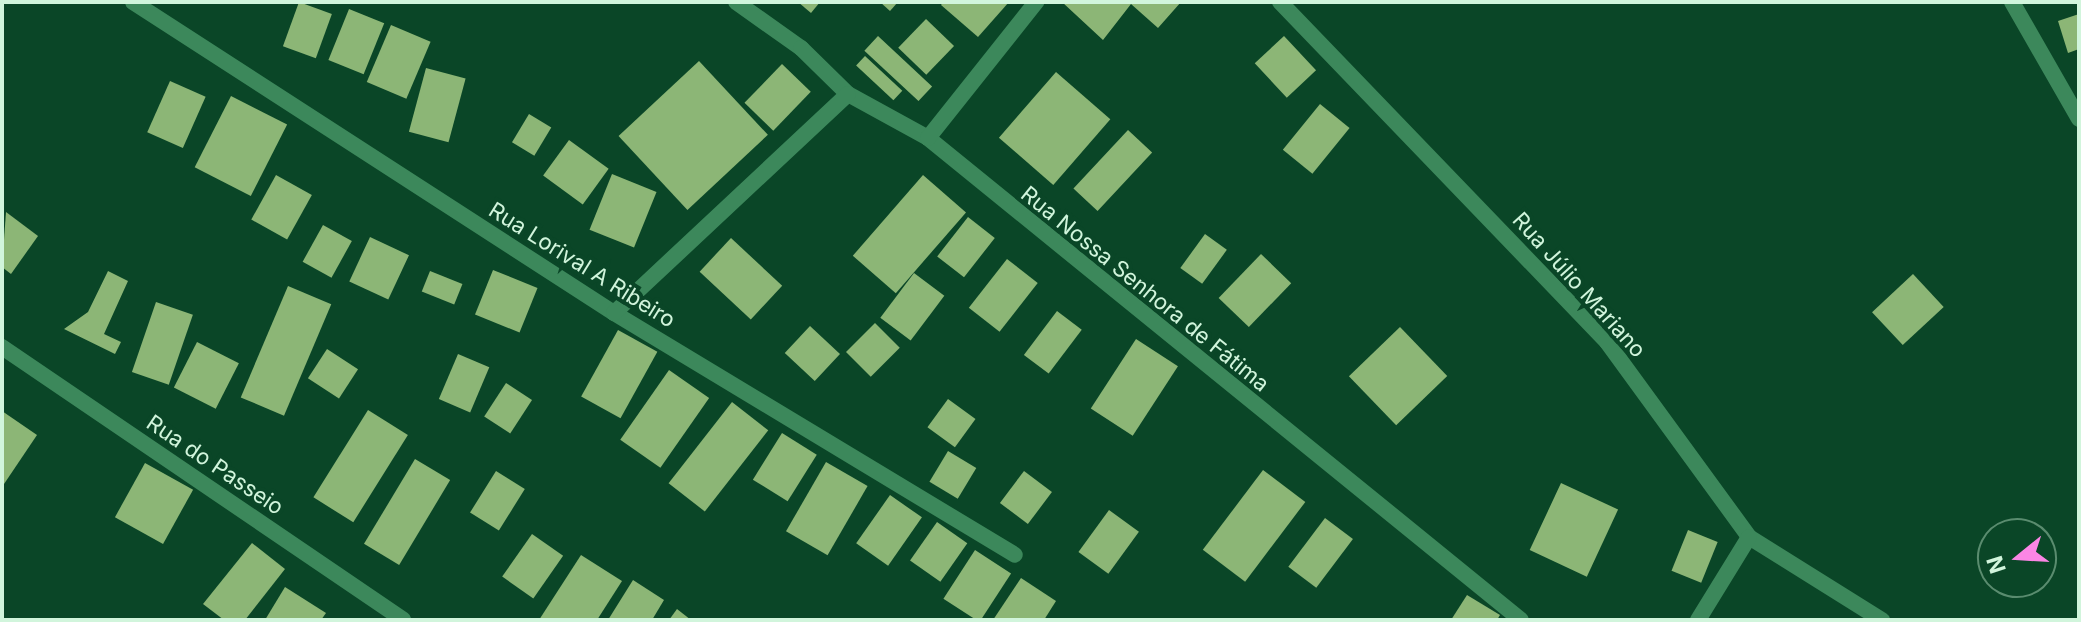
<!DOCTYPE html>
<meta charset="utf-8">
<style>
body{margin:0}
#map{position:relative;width:2081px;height:622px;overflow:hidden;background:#0a4627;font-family:Inter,sans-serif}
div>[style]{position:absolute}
.building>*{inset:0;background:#8cb676;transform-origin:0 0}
.street>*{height:16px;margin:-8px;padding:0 8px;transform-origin:8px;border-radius:8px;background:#3c885b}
span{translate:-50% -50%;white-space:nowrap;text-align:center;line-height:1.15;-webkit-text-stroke:8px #0a4627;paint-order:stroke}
.street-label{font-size:22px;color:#d1f5dc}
.frame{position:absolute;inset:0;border:4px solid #d1f5dc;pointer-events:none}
.north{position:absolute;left:1977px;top:518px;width:80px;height:80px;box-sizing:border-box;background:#0a4627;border:2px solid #5a8c6f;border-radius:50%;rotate:252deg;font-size:22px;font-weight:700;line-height:32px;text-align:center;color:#d1f5dc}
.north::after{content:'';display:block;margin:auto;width:28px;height:36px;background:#fb86e5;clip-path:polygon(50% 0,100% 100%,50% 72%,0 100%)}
</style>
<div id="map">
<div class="building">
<div style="left:299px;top:2px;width:35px;height:47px;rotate:20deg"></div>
<div style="clip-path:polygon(798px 2px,820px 2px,811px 13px)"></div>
<div style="clip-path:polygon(880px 2px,898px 2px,890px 11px)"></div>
<div style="clip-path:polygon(943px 2px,1009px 2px,978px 37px,941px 5px)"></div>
<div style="clip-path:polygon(1062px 2px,1181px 2px,1158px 28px,1131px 4px,1103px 40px)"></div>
<div style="left:349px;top:9px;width:38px;height:55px;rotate:22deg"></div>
<div style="clip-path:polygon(2079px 14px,2079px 49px,2068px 53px,2058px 21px)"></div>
<div style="left:926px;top:19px;width:39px;height:40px;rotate:44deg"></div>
<div style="left:391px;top:25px;width:43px;height:62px;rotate:23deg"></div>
<div style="left:878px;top:36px;width:74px;height:20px;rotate:43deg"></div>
<div style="left:1284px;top:36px;width:47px;height:40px;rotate:47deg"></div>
<div style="left:865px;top:56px;width:51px;height:13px;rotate:43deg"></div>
<div style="left:699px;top:61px;width:101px;height:110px;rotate:47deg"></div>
<div style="left:782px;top:64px;width:40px;height:54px;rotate:44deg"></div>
<div style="left:426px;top:68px;width:41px;height:66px;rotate:15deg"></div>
<div style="left:1056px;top:72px;width:72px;height:87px;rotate:41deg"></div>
<div style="left:170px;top:81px;width:39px;height:56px;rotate:24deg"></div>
<div style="left:231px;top:96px;width:63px;height:80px;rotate:27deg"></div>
<div style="left:1320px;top:104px;width:38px;height:59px;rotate:39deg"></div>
<div style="left:529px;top:114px;width:26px;height:33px;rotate:31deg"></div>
<div style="left:1128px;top:130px;width:33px;height:80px;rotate:43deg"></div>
<div style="left:569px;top:140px;width:49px;height:44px;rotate:36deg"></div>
<div style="left:612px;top:174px;width:48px;height:60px;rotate:22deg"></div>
<div style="left:276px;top:175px;width:41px;height:51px;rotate:29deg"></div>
<div style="left:923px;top:175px;width:57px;height:107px;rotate:41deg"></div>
<div style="clip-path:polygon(6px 212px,38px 236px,11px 274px,2px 267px)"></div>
<div style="left:968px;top:217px;width:34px;height:50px;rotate:38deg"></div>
<div style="left:323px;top:225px;width:33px;height:42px;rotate:29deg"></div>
<div style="left:1205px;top:234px;width:27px;height:42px;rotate:36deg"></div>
<div style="left:370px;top:237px;width:43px;height:49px;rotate:25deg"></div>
<div style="left:731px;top:238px;width:70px;height:46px;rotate:43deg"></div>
<div style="left:1261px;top:254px;width:42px;height:61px;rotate:44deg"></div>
<div style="left:1007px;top:259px;width:39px;height:62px;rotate:38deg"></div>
<div style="left:493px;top:270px;width:48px;height:48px;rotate:22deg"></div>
<div style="clip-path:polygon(108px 271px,128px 281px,104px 334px,121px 342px,115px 354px,64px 329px,88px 312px)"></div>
<div style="left:430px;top:271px;width:35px;height:22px;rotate:22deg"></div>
<div style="left:914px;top:273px;width:38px;height:56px;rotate:37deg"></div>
<div style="left:1913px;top:274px;width:45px;height:56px;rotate:47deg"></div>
<div style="left:288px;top:286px;width:47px;height:121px;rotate:23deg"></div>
<div style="left:156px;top:302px;width:39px;height:74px;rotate:19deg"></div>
<div style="left:1057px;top:311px;width:31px;height:55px;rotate:37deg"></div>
<div style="left:875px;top:323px;width:35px;height:41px;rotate:45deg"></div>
<div style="left:810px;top:326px;width:41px;height:37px;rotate:43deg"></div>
<div style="left:1400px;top:327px;width:68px;height:71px;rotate:46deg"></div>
<div style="left:618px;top:330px;width:45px;height:76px;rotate:29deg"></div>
<div style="left:1136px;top:339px;width:50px;height:83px;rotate:33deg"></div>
<div style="left:197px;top:342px;width:47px;height:51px;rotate:27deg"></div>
<div style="left:327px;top:349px;width:37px;height:35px;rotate:33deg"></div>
<div style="left:458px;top:354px;width:34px;height:49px;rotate:23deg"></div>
<div style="left:669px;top:370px;width:49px;height:85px;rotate:35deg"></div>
<div style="left:506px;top:383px;width:31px;height:40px;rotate:33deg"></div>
<div style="left:948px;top:399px;width:34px;height:35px;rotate:36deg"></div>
<div style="left:732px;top:402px;width:46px;height:103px;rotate:38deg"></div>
<div style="left:368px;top:410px;width:47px;height:103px;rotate:32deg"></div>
<div style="clip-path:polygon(2px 411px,37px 435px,2px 487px)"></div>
<div style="left:782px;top:433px;width:41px;height:55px;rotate:32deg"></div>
<div style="left:948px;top:451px;width:33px;height:36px;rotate:31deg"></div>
<div style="left:415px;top:459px;width:41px;height:99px;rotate:31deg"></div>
<div style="left:826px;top:462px;width:48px;height:80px;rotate:30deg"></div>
<div style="left:145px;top:463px;width:55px;height:62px;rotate:29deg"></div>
<div style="left:1263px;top:470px;width:53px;height:100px;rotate:37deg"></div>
<div style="left:496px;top:471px;width:34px;height:49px;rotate:32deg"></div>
<div style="left:1024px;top:471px;width:35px;height:40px;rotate:37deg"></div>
<div style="left:1561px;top:483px;width:63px;height:74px;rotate:25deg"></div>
<div style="left:890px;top:495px;width:39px;height:59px;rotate:35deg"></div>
<div style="left:1109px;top:510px;width:37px;height:52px;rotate:36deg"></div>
<div style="left:1325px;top:518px;width:35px;height:61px;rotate:37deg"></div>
<div style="left:937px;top:522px;width:37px;height:47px;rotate:35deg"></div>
<div style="left:1688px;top:530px;width:32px;height:44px;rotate:22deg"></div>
<div style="left:532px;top:534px;width:38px;height:52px;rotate:35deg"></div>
<div style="clip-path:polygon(252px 543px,285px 569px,245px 620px,224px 620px,203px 604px)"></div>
<div style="left:975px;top:550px;width:43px;height:58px;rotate:33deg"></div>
<div style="clip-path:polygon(581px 555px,622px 581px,597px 620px,539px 620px)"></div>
<div style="clip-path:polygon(1021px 578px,1056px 601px,1044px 620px,993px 620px)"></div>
<div style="clip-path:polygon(633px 580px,664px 600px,652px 620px,608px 620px)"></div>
<div style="clip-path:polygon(285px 587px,326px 613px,321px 620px,265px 620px)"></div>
<div style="clip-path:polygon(1467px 595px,1500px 615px,1497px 620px,1451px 620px)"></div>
<div style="clip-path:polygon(677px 609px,691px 620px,669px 620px)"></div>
</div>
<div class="street">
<div style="left:133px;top:2px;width:573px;rotate:32.89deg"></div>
<div style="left:614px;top:313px;width:468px;rotate:31.1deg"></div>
<div style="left:736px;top:2px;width:80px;rotate:35.3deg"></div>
<div style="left:801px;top:48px;width:66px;rotate:44.4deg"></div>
<div style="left:848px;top:94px;width:91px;rotate:28.8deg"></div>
<div style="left:928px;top:138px;width:764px;rotate:39.1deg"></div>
<div style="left:1280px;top:2px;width:472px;rotate:46.1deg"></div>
<div style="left:1607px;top:342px;width:241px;rotate:53.9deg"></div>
<div style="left:1749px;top:537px;width:157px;rotate:32deg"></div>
<div style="left:2012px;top:2px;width:135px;rotate:60.2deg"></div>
<div style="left:928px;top:138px;width:174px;rotate:-51.5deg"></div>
<div style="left:614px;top:313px;width:320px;rotate:-43.1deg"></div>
<div style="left:2px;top:347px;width:485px;rotate:34.2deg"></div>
<div style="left:1698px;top:620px;width:97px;rotate:-58.4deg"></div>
</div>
<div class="street-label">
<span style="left:582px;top:265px;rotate:32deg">Rua Lorival A Ribeiro</span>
<span style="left:1579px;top:285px;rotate:48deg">Rua Júlio Mariano</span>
<span style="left:1145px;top:289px;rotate:39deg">Rua Nossa Senhora de Fátima</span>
<span style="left:215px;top:465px;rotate:34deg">Rua do Passeio</span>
</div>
<div class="frame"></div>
<div class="north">N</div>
</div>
